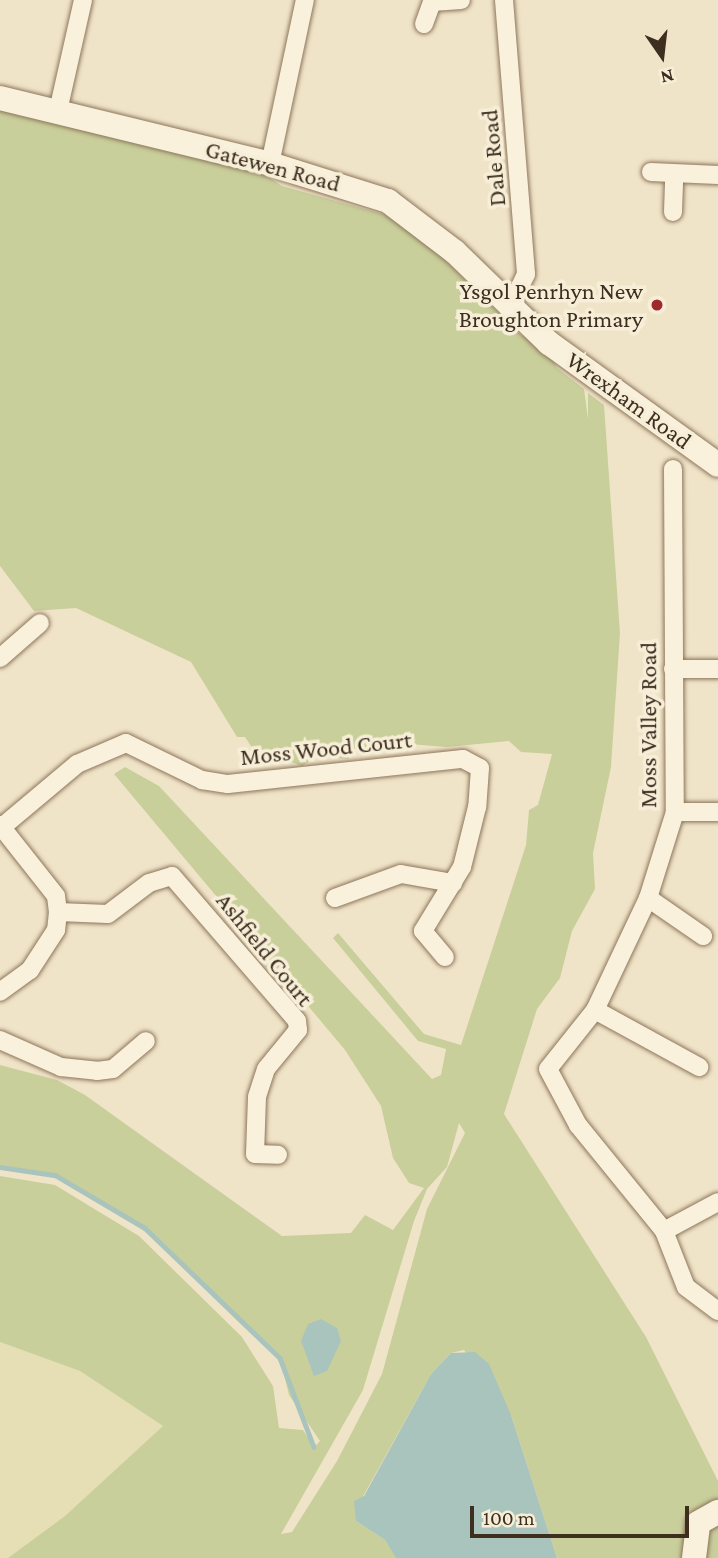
<!DOCTYPE html>
<style>
body{margin:0}
#map{position:relative;width:718px;height:1558px;overflow:hidden;background:#f0e4c8;font-family:"Crimson Pro",serif}
div>[style]{position:absolute}
.farmland>*{inset:0;background:#e6deb5}
.green>*{inset:0;background:#c9cf9b}
.water>*{inset:0;background:#a9c4bc}
.stream>*{height:4.5px;margin:-2.25px;padding:0 2.25px;transform-origin:2.25px;border-radius:2.25px;background:#a9c4bc}
.roads{filter:drop-shadow(0 0 2px #8d765c) drop-shadow(0 0 2px #8d765c)}
.street>*{height:18px;margin:-9px;padding:0 9px;transform-origin:9px;border-radius:9px;background:#faf1dc}
.secondary>*{height:24px;margin:-12px;padding:0 12px;transform-origin:12px;border-radius:12px;background:#faf1dc}
.dots>*{width:19px;height:19px;translate:-50% -50%;box-sizing:border-box;border:4px solid #f7eed8;border-radius:50%}
span{translate:-50% -50%;white-space:nowrap;text-align:center;line-height:1.15;-webkit-text-stroke:7px #f7eed8;paint-order:stroke}
.street-label{font-size:24px;color:#3d2e20}
.poi-label{font-size:24px;color:#3d2e20}
.right{translate:-100% -50%;text-align:right}
.north{position:absolute;left:627px;top:21px;width:70px;height:70px;-webkit-text-stroke:5px #f7eed8;paint-order:stroke;rotate:166deg;font-size:19px;font-weight:700;line-height:28px;text-align:center;color:#3d2e20}
.north::after{content:'';display:block;margin:auto;width:24px;height:32px;background:#3d2e20;clip-path:polygon(50% 0,100% 100%,50% 72%,0 100%)}
.scale{position:absolute;left:470px;top:1506px;width:219px;height:32px;box-sizing:border-box;border:4px solid #3d2e20;border-top:0;padding-left:9px;font-size:21px;line-height:24px;white-space:nowrap;color:#3d2e20;-webkit-text-stroke:5px #f7eed8;paint-order:stroke}
</style>
<div id="map">
<div class="farmland">
<div style="clip-path:polygon(0 1342px,80px 1371px,163px 1426px,65px 1516px,8px 1558px,0 1558px)"></div>
</div>
<div class="green">
<div style="clip-path:polygon(evenodd,0 109px,264px 174px,282px 186px,386px 215px,436px 251px,521px 335px,547px 347px,557px 368px,584px 389px,588px 419px,588px 393px,604px 405px,620px 633px,611px 767px,593px 853px,595px 889px,572px 931px,560px 978px,537px 1009px,504px 1114px,646px 1337px,718px 1481px,718px 1558px,557px 1558px,511px 1415px,464px 1350px,451px 1353px,431px 1374px,361px 1500px,356px 1521px,385px 1540px,397px 1558px,8px 1558px,65px 1516px,163px 1426px,80px 1371px,0 1342px,0 1176px,55px 1185px,139px 1236px,242px 1337px,273px 1386px,279px 1428px,303px 1430px,314px 1447px,320px 1441px,289px 1395px,280px 1358px,145px 1228px,55px 1175px,0 1167px,0 1065px,57px 1080px,85px 1095px,282px 1236px,351px 1233px,365px 1215px,393px 1230px,424px 1188px,409px 1183px,393px 1158px,381px 1106px,345px 1050px,114px 774px,125px 767px,159px 786px,432px 1079px,441px 1075px,446px 1049px,418px 1041px,333px 938px,338px 933px,424px 1034px,461px 1045px,526px 845px,529px 810px,538px 805px,552px 754px,521px 752px,509px 741px,447px 747px,395px 743px,364px 754px,353px 750px,348px 759px,317px 756px,302px 766px,283px 759px,264px 766px,245px 737px,237px 737px,191px 662px,76px 608px,34px 611px,0 566px,0 109px,459px 1123px,465px 1133px,427px 1209px,382px 1374px,337px 1461px,292px 1532px,281px 1534px,363px 1390px,414px 1221px,427px 1189px,447px 1167px,459px 1123px)"></div>
</div>
<div class="water">
<div style="clip-path:polygon(321px 1319px,337px 1328px,341px 1341px,327px 1371px,314px 1376px,301px 1341px,308px 1324px)"></div>
<div style="clip-path:polygon(475px 1352px,489px 1364px,511px 1415px,557px 1558px,396px 1558px,385px 1540px,356px 1521px,354px 1501px,364px 1496px,431px 1374px,451px 1353px)"></div>
</div>
<div class="stream">
<div style="left:0;top:1167px;width:56px;rotate:8.3deg"></div>
<div style="left:55px;top:1175px;width:104px;rotate:30.5deg"></div>
<div style="left:145px;top:1228px;width:187px;rotate:43.9deg"></div>
<div style="left:280px;top:1358px;width:95px;rotate:69.1deg"></div>
</div>
<div class="roads">
<div class="street">
<div style="left:504px;top:0;width:275px;rotate:85.4deg"></div>
<div style="left:526px;top:274px;width:35px;rotate:115deg"></div>
<div style="left:424px;top:24px;width:23px;rotate:-70deg"></div>
<div style="left:432px;top:2px;width:29px;rotate:-4deg"></div>
<div style="left:58px;top:111px;width:114px;rotate:-77.3deg"></div>
<div style="left:270px;top:164px;width:168px;rotate:-78deg"></div>
<div style="left:651px;top:172px;width:67px;rotate:2.6deg"></div>
<div style="left:673px;top:212px;width:37px;rotate:-88deg"></div>
<div style="left:673px;top:469px;width:343px;rotate:89.7deg"></div>
<div style="left:675px;top:812px;width:90px;rotate:107.4deg"></div>
<div style="left:648px;top:898px;width:124px;rotate:115.3deg"></div>
<div style="left:595px;top:1010px;width:75px;rotate:128.5deg"></div>
<div style="left:548px;top:1069px;width:64px;rotate:61.8deg"></div>
<div style="left:578px;top:1125px;width:136px;rotate:50.9deg"></div>
<div style="left:664px;top:1231px;width:60px;rotate:68.6deg"></div>
<div style="left:686px;top:1287px;width:40px;rotate:37deg"></div>
<div style="left:0;top:658px;width:53px;rotate:-41.2deg"></div>
<div style="left:673px;top:669px;width:45px"></div>
<div style="left:675px;top:812px;width:43px"></div>
<div style="left:0;top:825px;width:90px;rotate:51.7deg"></div>
<div style="left:56px;top:896px;width:16px;rotate:83deg"></div>
<div style="left:58px;top:912px;width:18px;rotate:96deg"></div>
<div style="left:56px;top:930px;width:48px;rotate:123deg"></div>
<div style="left:30px;top:970px;width:37px;rotate:144deg"></div>
<div style="left:2px;top:827px;width:98px;rotate:-40deg"></div>
<div style="left:77px;top:764px;width:53px;rotate:-23.2deg"></div>
<div style="left:126px;top:743px;width:85px;rotate:26deg"></div>
<div style="left:202px;top:780px;width:26px;rotate:9deg"></div>
<div style="left:228px;top:784px;width:236px;rotate:-6.1deg"></div>
<div style="left:463px;top:759px;width:19px;rotate:28deg"></div>
<div style="left:480px;top:768px;width:39px;rotate:94deg"></div>
<div style="left:477px;top:807px;width:62px;rotate:104deg"></div>
<div style="left:462px;top:867px;width:75px;rotate:121.4deg"></div>
<div style="left:423px;top:931px;width:34px;rotate:50deg"></div>
<div style="left:335px;top:898px;width:70px;rotate:-20deg"></div>
<div style="left:401px;top:874px;width:53px;rotate:9.8deg"></div>
<div style="left:648px;top:898px;width:67px;rotate:34.6deg"></div>
<div style="left:58px;top:912px;width:50px;rotate:2.3deg"></div>
<div style="left:108px;top:914px;width:51px;rotate:-37.1deg"></div>
<div style="left:149px;top:883px;width:24px;rotate:-17deg"></div>
<div style="left:172px;top:876px;width:191px;rotate:49.2deg"></div>
<div style="left:297px;top:1021px;width:9px;rotate:84deg"></div>
<div style="left:298px;top:1030px;width:50px;rotate:129.4deg"></div>
<div style="left:266px;top:1069px;width:29px;rotate:108deg"></div>
<div style="left:257px;top:1097px;width:57px;rotate:92deg"></div>
<div style="left:255px;top:1154px;width:23px;rotate:2deg"></div>
<div style="left:595px;top:1010px;width:119px;rotate:28.7deg"></div>
<div style="left:0;top:1040px;width:67px;rotate:23.9deg"></div>
<div style="left:61px;top:1067px;width:36px;rotate:6deg"></div>
<div style="left:97px;top:1071px;width:16px;rotate:-7deg"></div>
<div style="left:113px;top:1069px;width:43px;rotate:-40.3deg"></div>
<div style="left:664px;top:1231px;width:61px;rotate:-28.2deg"></div>
</div>
<div class="secondary">
<div style="left:0;top:98px;width:278px;rotate:13.7deg"></div>
<div style="left:270px;top:164px;width:124px;rotate:17.4deg"></div>
<div style="left:388px;top:201px;width:84px;rotate:37.3deg"></div>
<div style="left:455px;top:252px;width:131px;rotate:44.1deg"></div>
<div style="left:549px;top:343px;width:208px;rotate:35.8deg"></div>
<div style="left:694px;top:1558px;width:35px;rotate:-83deg"></div>
<div style="left:698px;top:1523px;width:23px;rotate:-29deg"></div>
</div>
</div>
<div class="dots">
<div style="left:657px;top:305px;background:#9e2a2b"></div>
</div>
<div class="street-label">
<span style="left:493px;top:158px;rotate:-95deg">Dale Road</span>
<span style="left:273px;top:166px;rotate:15deg">Gatewen Road</span>
<span style="left:629px;top:400px;rotate:36deg">Wrexham Road</span>
<span style="left:648px;top:725px;rotate:-90deg">Moss Valley Road</span>
<span style="left:326px;top:748px;rotate:-6deg">Moss Wood Court</span>
<span style="left:265px;top:949px;rotate:51deg">Ashfield Court</span>
</div>
<div class="poi-label">
<span class="right" style="left:643px;top:305px">Ysgol Penrhyn New<br>Broughton Primary</span>
</div>
<div class="north">N</div>
<div class="scale">100 m</div>
</div>
